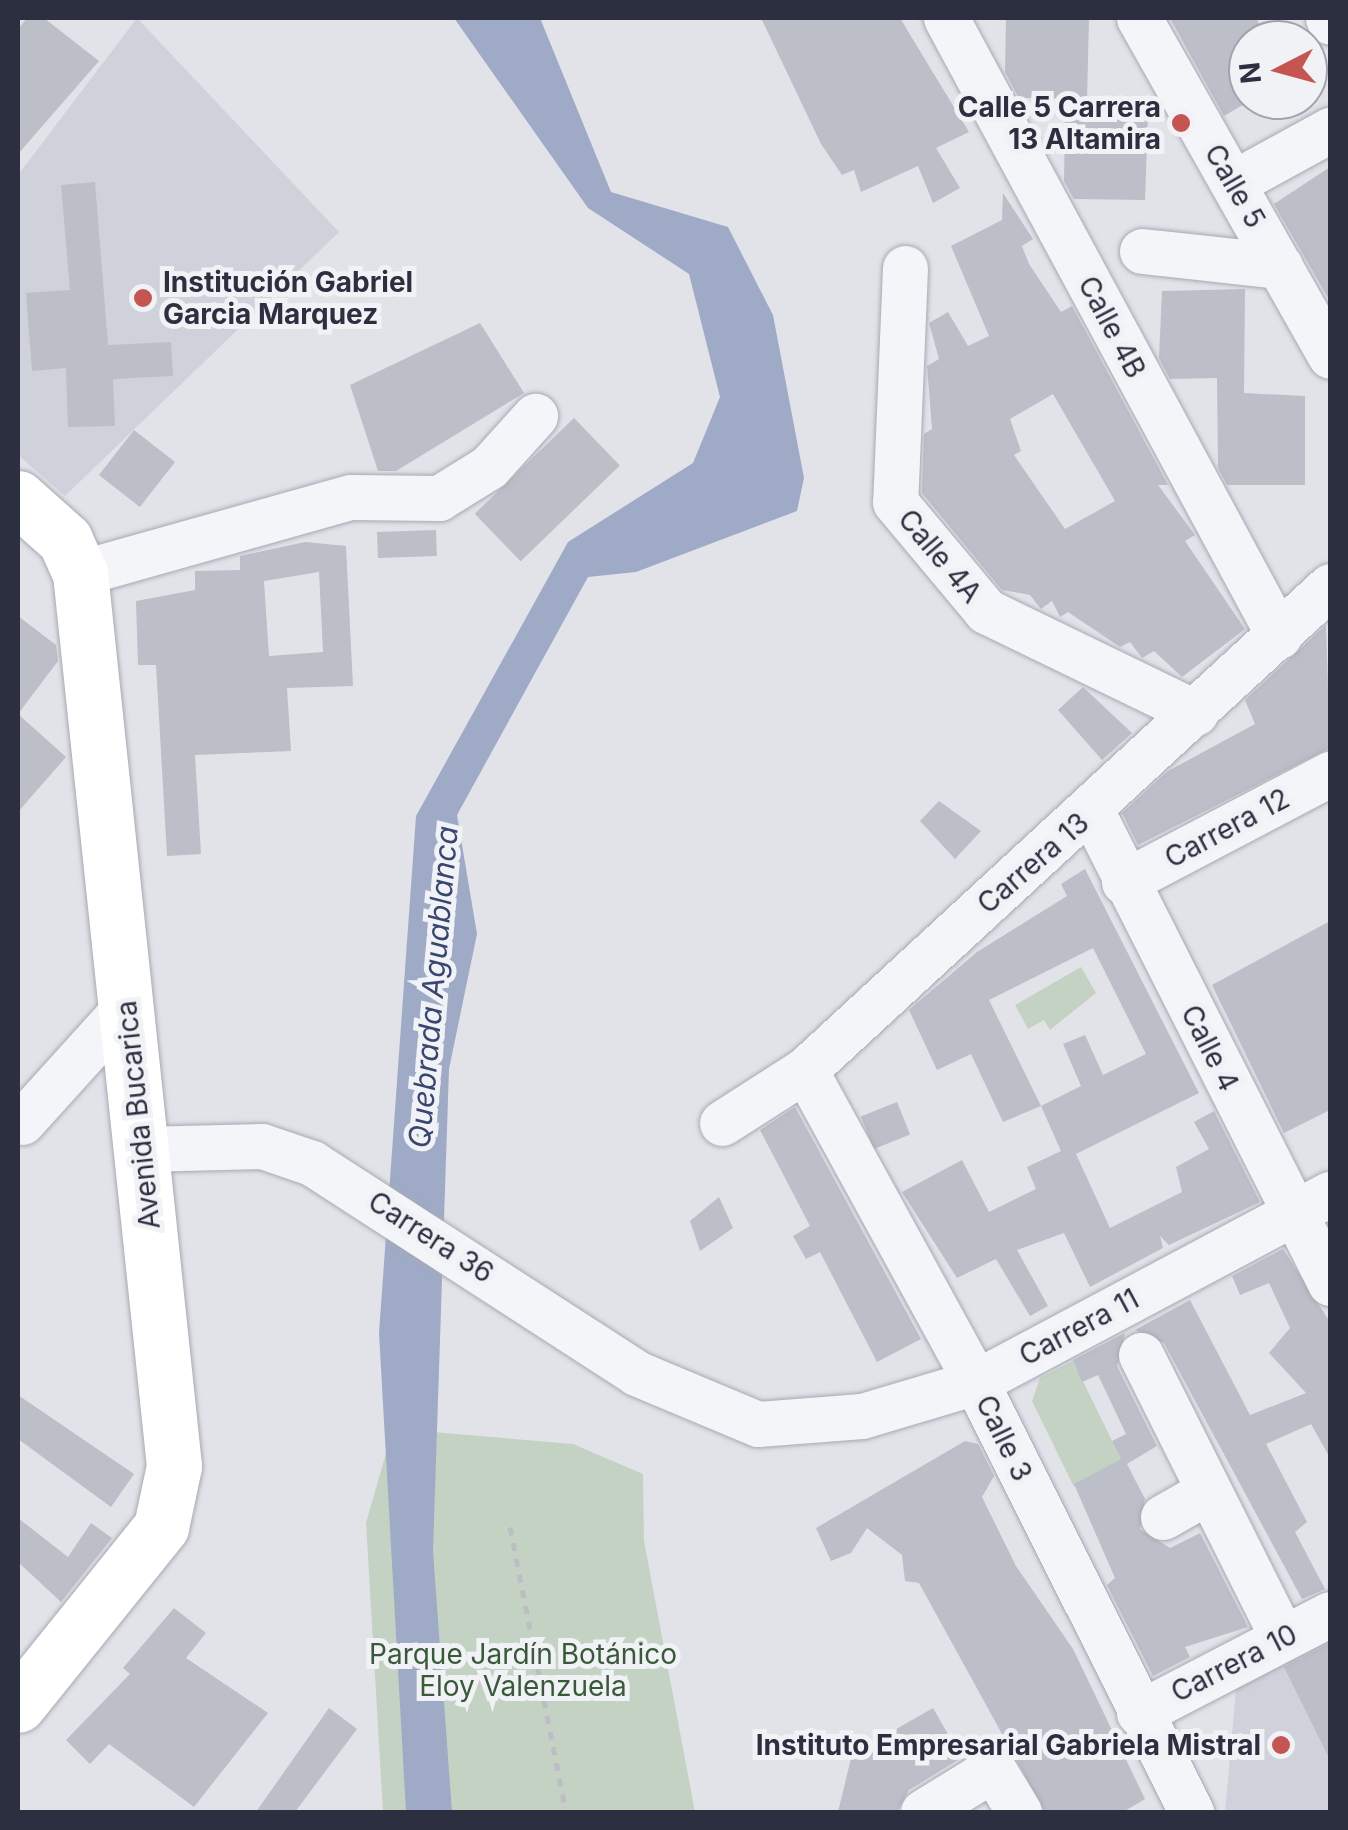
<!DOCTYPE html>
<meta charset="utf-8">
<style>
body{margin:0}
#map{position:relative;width:1348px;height:1830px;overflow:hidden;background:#e2e3e9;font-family:Inter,sans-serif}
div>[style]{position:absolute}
.built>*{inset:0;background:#d0d2db}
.green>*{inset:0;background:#c4d2c3}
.water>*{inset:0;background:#9fabc6}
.building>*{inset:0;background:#bcbec8;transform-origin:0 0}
.path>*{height:5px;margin-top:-2.5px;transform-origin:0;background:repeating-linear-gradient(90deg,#bcbec4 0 8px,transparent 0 16px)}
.roads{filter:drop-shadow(0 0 2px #a7a9b3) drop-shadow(0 0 2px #a7a9b3)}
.minor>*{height:45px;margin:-22.5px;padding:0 22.5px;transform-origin:22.5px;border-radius:22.5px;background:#f4f5f8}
.major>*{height:55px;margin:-27.5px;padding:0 27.5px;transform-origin:27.5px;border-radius:27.5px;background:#fff}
.dots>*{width:28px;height:28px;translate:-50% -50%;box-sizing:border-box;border:5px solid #f1f2f6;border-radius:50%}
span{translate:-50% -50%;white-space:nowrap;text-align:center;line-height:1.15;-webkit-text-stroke:10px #f1f2f6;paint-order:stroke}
.poi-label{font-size:28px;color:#2b2f3f;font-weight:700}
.right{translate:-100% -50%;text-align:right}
.left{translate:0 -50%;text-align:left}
.street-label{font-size:28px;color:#2b2f3f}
.park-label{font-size:28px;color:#395a39}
.water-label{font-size:30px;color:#384670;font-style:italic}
.frame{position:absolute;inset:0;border:20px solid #2b2f3f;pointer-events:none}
.north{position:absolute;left:1228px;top:20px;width:100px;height:100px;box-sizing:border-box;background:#f1f2f6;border:2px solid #a2a4ad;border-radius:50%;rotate:264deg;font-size:28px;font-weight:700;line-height:40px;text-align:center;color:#2b2f3f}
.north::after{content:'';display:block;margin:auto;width:35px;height:45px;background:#c45551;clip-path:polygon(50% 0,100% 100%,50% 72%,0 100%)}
</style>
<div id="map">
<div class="built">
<div style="clip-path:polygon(137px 18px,339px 232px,65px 496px,18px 455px,18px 175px)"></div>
<div style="clip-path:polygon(1330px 1631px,1330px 1812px,1225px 1812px,1237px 1678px)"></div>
</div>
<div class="green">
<div style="clip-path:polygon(1081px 967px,1096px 993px,1050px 1030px,1044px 1020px,1028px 1029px,1015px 1005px)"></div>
<div style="clip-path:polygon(1073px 1361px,1121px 1459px,1074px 1487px,1032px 1401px,1040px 1378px)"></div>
<div style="clip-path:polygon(409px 1430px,573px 1444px,643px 1474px,644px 1541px,695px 1812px,383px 1812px,366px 1523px,386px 1453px)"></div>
</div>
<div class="water">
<div style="clip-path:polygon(454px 18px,540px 18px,611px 192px,728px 227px,773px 315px,804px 478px,797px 511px,636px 572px,588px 577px,457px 815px,477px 934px,449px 1069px,433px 1551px,452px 1812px,406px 1812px,379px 1333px,416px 816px,568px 542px,693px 463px,720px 397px,689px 274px,588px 208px)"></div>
</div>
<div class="building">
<div style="clip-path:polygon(27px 18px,44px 18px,99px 61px,18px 154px,18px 29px)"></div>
<div style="clip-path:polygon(761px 18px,900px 18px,969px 132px,936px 148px,960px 188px,933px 203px,918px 166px,861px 192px,854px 170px,842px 175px,821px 144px)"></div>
<div style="clip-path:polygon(1006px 18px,1089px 18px,1087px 99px,1019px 98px,1005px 72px)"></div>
<div style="clip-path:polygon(1170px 18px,1256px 18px,1268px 40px,1248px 40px,1248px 102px,1224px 116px)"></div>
<div style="clip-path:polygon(1065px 113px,1148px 113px,1145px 200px,1074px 199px,1064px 181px)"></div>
<div style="clip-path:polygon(1330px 167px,1330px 301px,1274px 204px)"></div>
<div style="clip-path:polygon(95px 182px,108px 345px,171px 342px,173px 376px,113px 379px,115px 426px,68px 427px,66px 368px,32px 371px,26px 293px,70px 290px,61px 185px)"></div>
<div style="clip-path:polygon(evenodd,1003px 193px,1033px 239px,1022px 246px,1029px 264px,1061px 312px,1072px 306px,1168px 485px,1158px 485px,1195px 535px,1185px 541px,1245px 629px,1182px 677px,1154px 651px,1142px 658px,1130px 642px,1120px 647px,1068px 612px,1060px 617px,1052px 601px,1041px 609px,1030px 595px,1002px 590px,922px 493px,924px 434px,932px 429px,927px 366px,939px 359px,929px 323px,948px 312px,968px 346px,989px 336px,951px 246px,1002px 220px,1003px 193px,1053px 394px,1115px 501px,1065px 529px,1014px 455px,1021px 451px,1010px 419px,1053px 394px)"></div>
<div style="clip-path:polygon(1245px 289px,1244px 393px,1305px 396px,1305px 485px,1227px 485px,1218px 468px,1217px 378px,1170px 379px,1159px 358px,1162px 291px)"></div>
<div style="clip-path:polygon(480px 323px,524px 393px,396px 471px,378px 471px,350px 385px)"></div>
<div style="left:574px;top:418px;width:66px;height:138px;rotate:46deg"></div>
<div style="left:134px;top:430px;width:52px;height:57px;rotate:38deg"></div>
<div style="left:436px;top:530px;width:26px;height:59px;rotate:88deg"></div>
<div style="clip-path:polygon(evenodd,305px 542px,346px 546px,353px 686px,287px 688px,291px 751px,195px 755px,201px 854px,167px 856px,156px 665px,138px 665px,136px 601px,195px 590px,195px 571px,240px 570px,240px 556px,305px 542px,319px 572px,323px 652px,269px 656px,264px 581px,319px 572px)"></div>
<div style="clip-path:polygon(18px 616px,56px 645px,58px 661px,18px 714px,66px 757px,18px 812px)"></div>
<div style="clip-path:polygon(1326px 625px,1330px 748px,1138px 845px,1122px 813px,1168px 771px,1255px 724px,1245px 700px)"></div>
<div style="clip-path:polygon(1083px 687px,1132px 733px,1102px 760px,1058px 710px)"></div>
<div style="clip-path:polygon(939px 801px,981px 831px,955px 859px,920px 821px)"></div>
<div style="clip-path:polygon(evenodd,1085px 869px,1199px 1093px,1076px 1154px,1110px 1228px,1182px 1192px,1176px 1167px,1209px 1149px,1194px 1122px,1214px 1111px,1260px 1202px,1169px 1245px,1160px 1236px,1163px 1248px,1090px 1287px,1064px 1233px,1017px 1250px,1048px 1306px,1030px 1316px,996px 1259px,957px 1278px,902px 1192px,962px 1160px,989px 1212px,1036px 1189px,1027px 1167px,1061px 1151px,1041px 1106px,1003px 1122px,971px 1054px,937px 1070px,909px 1010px,977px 952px,1067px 896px,1061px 884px,1085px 869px,1093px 948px,1146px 1054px,1103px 1075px,1085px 1035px,1063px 1044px,1081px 1086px,1041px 1106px,989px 1000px,1093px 948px)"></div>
<div style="clip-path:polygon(1330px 921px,1330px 1110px,1284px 1133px,1212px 985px)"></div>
<div style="left:897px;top:1102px;width:35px;height:39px;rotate:68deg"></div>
<div style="clip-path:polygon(795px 1107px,921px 1339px,877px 1362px,820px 1252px,806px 1259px,793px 1236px,810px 1226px,760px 1130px)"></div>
<div style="clip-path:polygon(719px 1197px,733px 1228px,700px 1251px,690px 1221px)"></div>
<div style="clip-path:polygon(1283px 1249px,1330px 1322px,1330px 1458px,1311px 1424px,1266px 1444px,1307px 1522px,1295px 1532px,1325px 1589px,1302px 1599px,1164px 1343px,1135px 1330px,1190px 1300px,1250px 1415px,1306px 1393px,1269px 1353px,1290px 1328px,1269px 1283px,1240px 1295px,1232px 1276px)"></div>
<div style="clip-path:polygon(1125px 1333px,1117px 1366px,1157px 1446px,1127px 1464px,1145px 1499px,1140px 1529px,1170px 1548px,1200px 1533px,1248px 1627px,1185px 1647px,1190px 1657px,1153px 1676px,1107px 1585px,1115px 1578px,1074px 1484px,1121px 1459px,1112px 1441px,1126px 1434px,1098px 1375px,1082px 1382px,1073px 1360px)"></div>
<div style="clip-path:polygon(18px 1395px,134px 1474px,111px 1507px,18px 1439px)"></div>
<div style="clip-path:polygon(965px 1441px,978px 1444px,994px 1476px,982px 1497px,1016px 1566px,1073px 1649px,1145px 1799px,1123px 1812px,1045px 1812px,919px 1583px,905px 1581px,902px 1555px,867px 1528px,851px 1553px,831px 1561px,816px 1528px)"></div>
<div style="clip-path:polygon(18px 1518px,68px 1557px,91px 1523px,112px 1538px,61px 1602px,18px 1562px)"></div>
<div style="clip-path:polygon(174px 1608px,206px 1633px,186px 1658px,268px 1713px,194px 1807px,109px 1744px,90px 1764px,66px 1740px,130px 1674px,123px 1668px)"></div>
<div style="clip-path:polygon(1330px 1643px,1330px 1760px,1284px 1667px)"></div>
<div style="clip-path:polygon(329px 1708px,357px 1729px,295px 1812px,256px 1812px)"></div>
<div style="clip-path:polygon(933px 1708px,953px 1743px,974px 1750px,909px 1790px,897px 1812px,838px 1812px,854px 1746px,907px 1758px,893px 1731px)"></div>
</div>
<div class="path">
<div style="left:510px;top:1527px;width:290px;rotate:78.9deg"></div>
</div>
<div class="roads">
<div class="minor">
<div style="left:946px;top:18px;width:702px;rotate:61.68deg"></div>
<div style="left:1139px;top:18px;width:388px;rotate:60.5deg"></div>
<div style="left:1328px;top:18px;width:4px;rotate:63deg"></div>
<div style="left:1233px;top:183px;width:111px;rotate:-28.7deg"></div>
<div style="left:1142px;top:251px;width:139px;rotate:6.2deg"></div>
<div style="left:905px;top:268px;width:234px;rotate:92.4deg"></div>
<div style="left:895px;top:502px;width:142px;rotate:50.1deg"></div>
<div style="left:986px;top:611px;width:233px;rotate:25.9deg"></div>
<div style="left:80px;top:573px;width:281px;rotate:-15.7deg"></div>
<div style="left:351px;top:497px;width:88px;rotate:0.7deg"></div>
<div style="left:439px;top:498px;width:59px;rotate:-31.8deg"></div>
<div style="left:489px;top:467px;width:69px;rotate:-48deg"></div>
<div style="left:1092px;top:812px;width:528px;rotate:63.19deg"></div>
<div style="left:1124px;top:882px;width:233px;rotate:-27.7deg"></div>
<div style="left:805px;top:1070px;width:356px;rotate:61.3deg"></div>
<div style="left:976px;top:1382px;width:481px;rotate:63.4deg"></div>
<div style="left:22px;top:1122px;width:155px;rotate:-47.9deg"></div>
<div style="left:722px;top:1123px;width:98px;rotate:-32.6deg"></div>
<div style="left:805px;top:1070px;width:714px;rotate:-42.67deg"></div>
<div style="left:141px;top:1149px;width:121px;rotate:-1.4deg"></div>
<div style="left:262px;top:1146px;width:53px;rotate:18.8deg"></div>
<div style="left:312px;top:1163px;width:386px;rotate:32.9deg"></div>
<div style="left:636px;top:1373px;width:132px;rotate:22.7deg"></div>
<div style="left:758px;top:1424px;width:104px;rotate:-4.4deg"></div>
<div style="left:862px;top:1416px;width:119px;rotate:-16.6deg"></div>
<div style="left:976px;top:1382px;width:401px;rotate:-28deg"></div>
<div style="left:1141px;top:1355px;width:315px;rotate:63.4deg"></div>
<div style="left:1163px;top:1517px;width:51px;rotate:-29.6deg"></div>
<div style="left:1139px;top:1713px;width:215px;rotate:-27.4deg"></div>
<div style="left:923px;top:1812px;width:82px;rotate:-31.6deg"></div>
<div style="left:993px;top:1769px;width:50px;rotate:58.8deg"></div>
</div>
<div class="major">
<div style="left:18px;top:498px;width:63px;rotate:41.8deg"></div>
<div style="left:65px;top:540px;width:36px;rotate:66deg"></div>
<div style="left:80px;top:573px;width:898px;rotate:83.99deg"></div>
<div style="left:174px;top:1466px;width:62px;rotate:102deg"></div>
<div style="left:161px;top:1527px;width:228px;rotate:128.8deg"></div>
</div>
</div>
<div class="dots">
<div style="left:1181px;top:123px;background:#c45551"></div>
<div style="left:143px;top:298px;background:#c45551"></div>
<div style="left:1281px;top:1745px;background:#c45551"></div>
</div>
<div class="poi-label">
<span class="right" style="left:1161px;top:123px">Calle 5 Carrera<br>13 Altamira</span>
<span class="left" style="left:163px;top:298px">Institución Gabriel<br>Garcia Marquez</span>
<span class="right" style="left:1261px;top:1745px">Instituto Empresarial Gabriela Mistral</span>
</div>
<div class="street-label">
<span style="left:1235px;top:186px;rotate:60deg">Calle 5</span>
<span style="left:1112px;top:327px;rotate:62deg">Calle 4B</span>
<span style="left:940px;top:556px;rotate:50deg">Calle 4A</span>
<span style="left:1227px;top:828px;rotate:-28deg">Carrera 12</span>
<span style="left:1033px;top:863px;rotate:-41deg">Carrera 13</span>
<span style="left:1210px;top:1048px;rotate:63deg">Calle 4</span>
<span style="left:138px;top:1115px;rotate:-96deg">Avenida Bucarica</span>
<span style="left:431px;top:1237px;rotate:33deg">Carrera 36</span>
<span style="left:1079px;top:1327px;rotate:-28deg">Carrera 11</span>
<span style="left:1004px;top:1438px;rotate:64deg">Calle 3</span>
<span style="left:1234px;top:1663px;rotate:-27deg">Carrera 10</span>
</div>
<div class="park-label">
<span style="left:523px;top:1670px">Parque Jardín Botánico<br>Eloy Valenzuela</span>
</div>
<div class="water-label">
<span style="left:433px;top:987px;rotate:-85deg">Quebrada Aguablanca</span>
</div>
<div class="frame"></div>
<div class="north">N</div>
</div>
